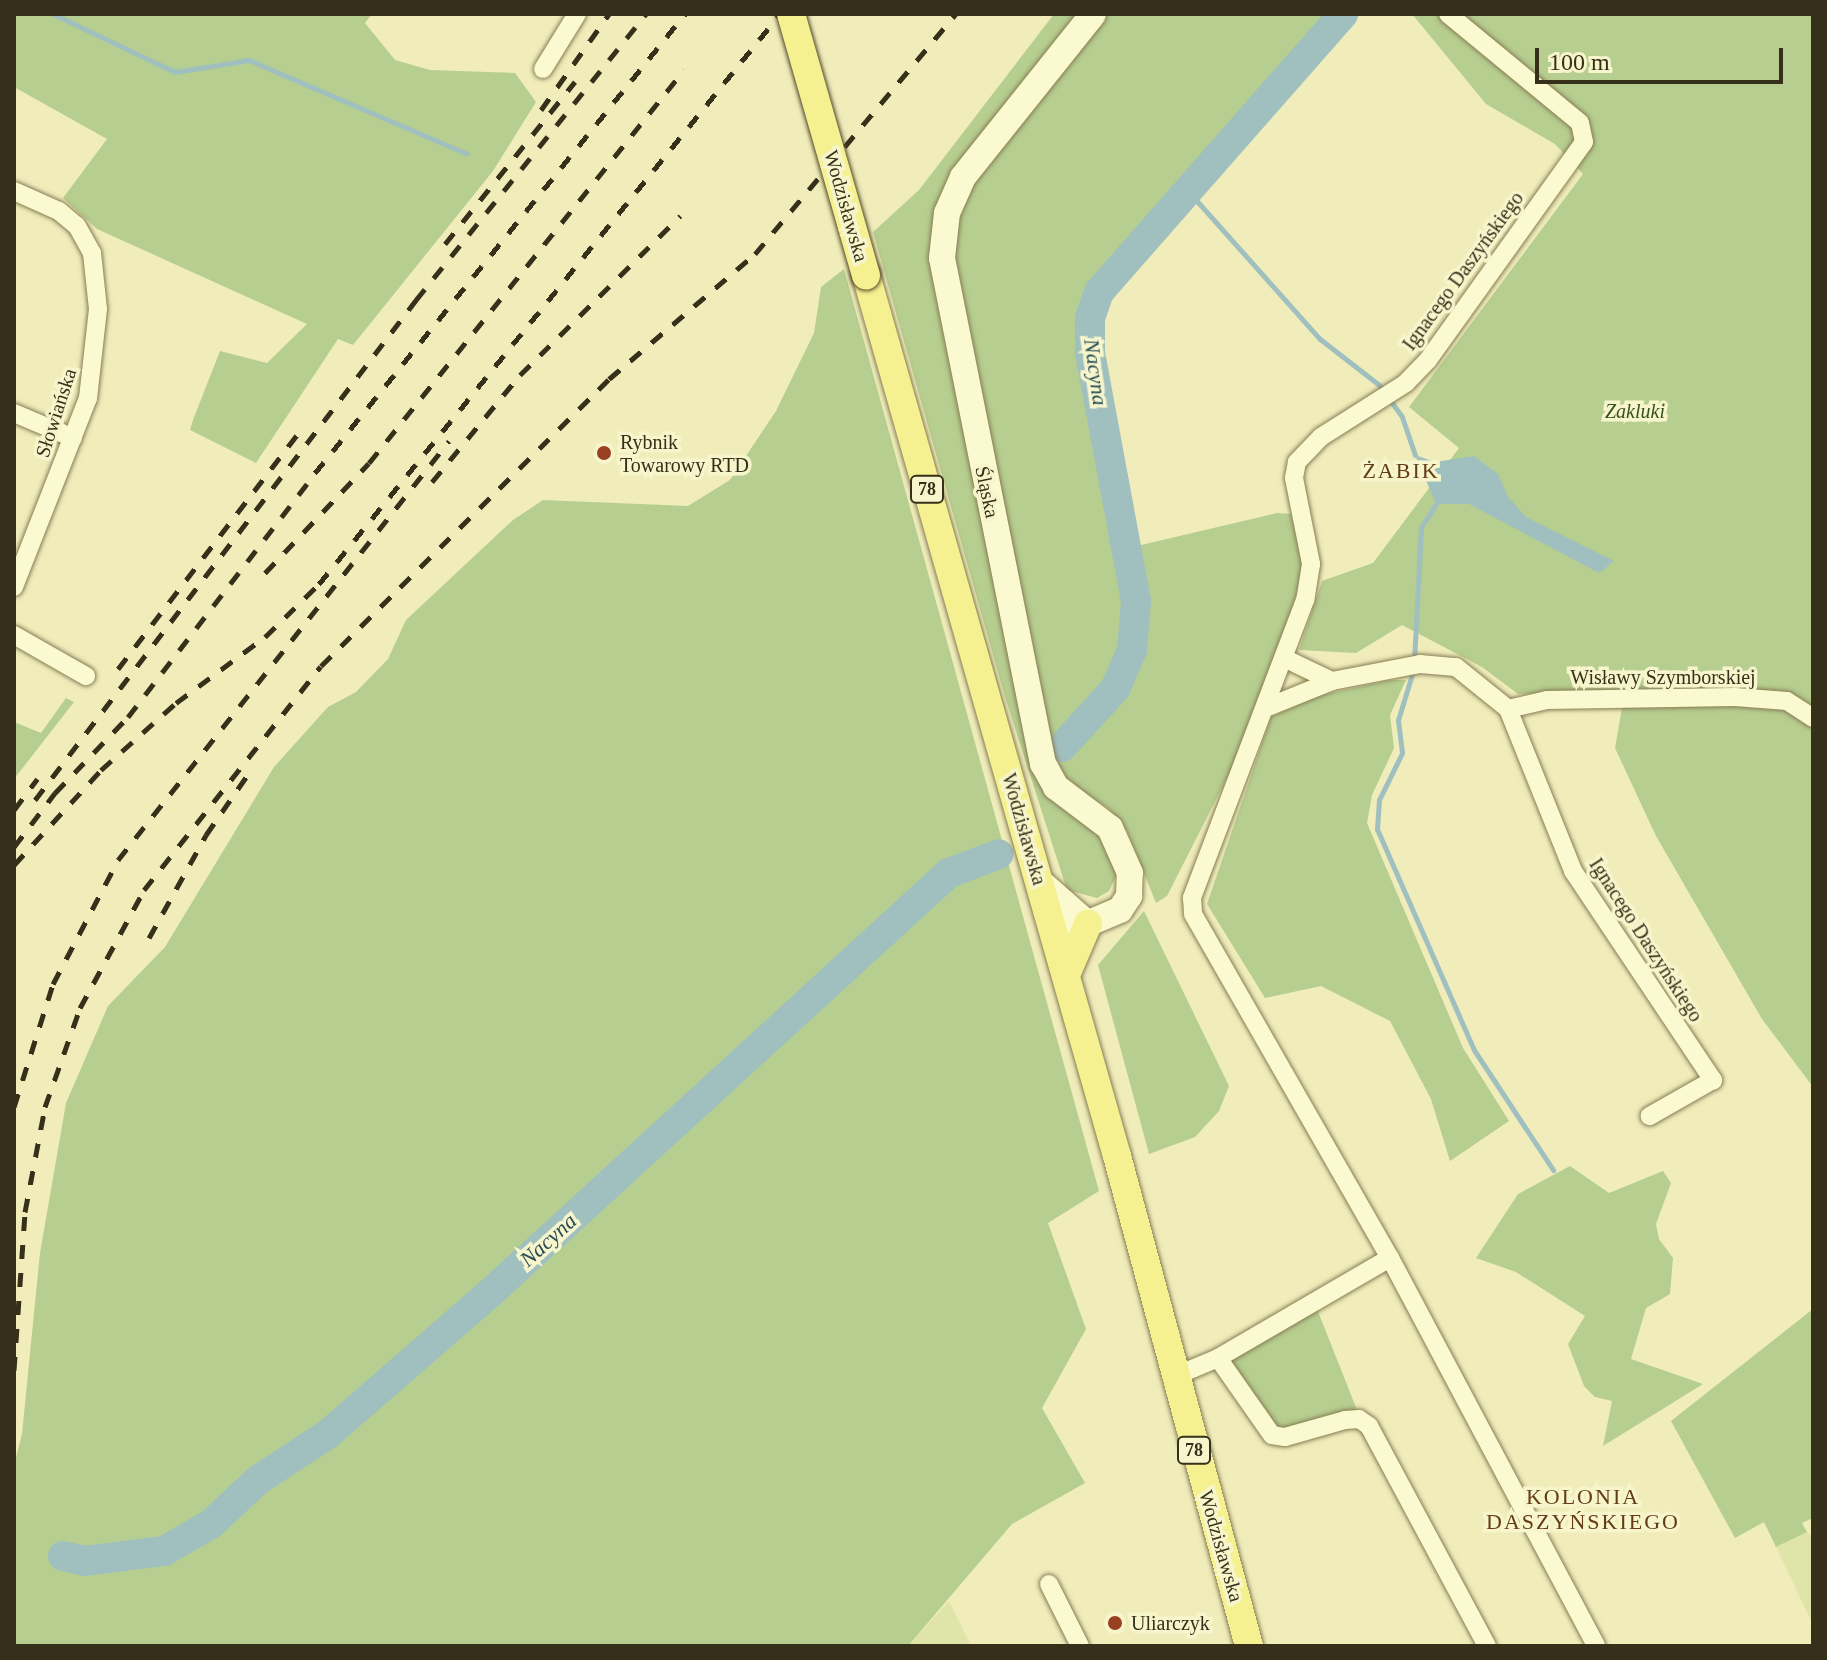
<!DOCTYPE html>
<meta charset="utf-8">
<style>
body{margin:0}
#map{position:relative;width:1827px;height:1660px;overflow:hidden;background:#f0edbb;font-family:Georgia,serif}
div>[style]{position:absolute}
.farmland>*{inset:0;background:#dfe5a9}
.green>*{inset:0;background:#b6ce8f}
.water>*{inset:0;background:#a0c0bf}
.stream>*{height:5px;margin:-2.5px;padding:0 2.5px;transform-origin:2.5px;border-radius:2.5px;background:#a0c0bf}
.river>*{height:30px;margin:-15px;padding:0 15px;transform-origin:15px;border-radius:15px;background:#a0c0bf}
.roads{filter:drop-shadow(0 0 2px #877d55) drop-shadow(0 0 2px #877d55)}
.street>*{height:18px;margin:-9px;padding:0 9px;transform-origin:9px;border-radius:9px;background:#faf9cf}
.secondary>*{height:26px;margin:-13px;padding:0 13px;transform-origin:13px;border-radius:13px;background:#faf9cf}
.primary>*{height:28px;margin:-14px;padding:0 14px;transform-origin:14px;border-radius:14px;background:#f6f190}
.rail>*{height:5px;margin-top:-2.5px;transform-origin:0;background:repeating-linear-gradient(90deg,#362f1a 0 14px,transparent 0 28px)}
.bridges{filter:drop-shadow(0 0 2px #54492a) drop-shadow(0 0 2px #54492a)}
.primary-bridge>*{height:28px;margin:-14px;padding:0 14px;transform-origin:14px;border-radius:14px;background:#f6f190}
.dots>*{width:22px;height:22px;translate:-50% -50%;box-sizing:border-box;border:4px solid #f7f5cb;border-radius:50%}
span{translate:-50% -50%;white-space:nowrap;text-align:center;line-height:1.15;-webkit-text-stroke:7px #f7f5cb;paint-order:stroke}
.shield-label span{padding:2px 6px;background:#f7f5cb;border:2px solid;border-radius:6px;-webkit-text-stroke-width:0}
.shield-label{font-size:18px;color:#362f1a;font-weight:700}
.street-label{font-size:20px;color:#362f1a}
.park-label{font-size:20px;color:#395320;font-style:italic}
.poi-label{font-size:20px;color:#362f1a}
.left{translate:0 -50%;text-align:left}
.water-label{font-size:22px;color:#294d56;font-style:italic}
.neighbourhood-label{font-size:22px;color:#643c18;letter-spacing:2px}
.frame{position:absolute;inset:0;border:16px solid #362f1a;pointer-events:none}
.scale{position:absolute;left:1535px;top:48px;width:248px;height:36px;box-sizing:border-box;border:4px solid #362f1a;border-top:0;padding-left:10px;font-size:24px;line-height:28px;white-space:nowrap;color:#362f1a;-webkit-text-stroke:6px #f7f5cb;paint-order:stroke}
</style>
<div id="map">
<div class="farmland">
<div style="clip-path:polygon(1807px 1532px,1813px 1538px,1813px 1625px,1776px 1547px)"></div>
<div style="clip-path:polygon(949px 1601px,971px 1646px,908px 1646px)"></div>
</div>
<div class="green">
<div style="clip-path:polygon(14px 14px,372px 14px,365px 23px,395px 60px,430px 70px,515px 73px,536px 102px,493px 171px,353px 345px,338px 339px,256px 463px,190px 430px,193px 420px,220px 351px,267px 363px,307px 324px,97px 229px,63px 198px,107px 139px,14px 87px)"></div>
<div style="clip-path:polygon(1054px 14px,1081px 14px,947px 191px,970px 446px,1040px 785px,1097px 826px,1118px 872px,1109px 891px,1097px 898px,1067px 890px,1005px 697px,873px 232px,919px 190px)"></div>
<div style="clip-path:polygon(1107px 14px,1333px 14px,1309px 43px,1320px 47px,1100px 298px,1095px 329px,1139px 582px,1140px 614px,1109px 689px,1053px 747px,954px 259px,957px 211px,989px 156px)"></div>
<div style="clip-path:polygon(1412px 14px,1813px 14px,1813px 1087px,1762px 1019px,1656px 836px,1615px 748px,1622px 708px,1615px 691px,1518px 694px,1482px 667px,1402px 625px,1356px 653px,1299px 650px,1322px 581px,1373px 563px,1459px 448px,1409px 407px,1583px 174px,1555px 144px,1486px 104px)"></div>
<div style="clip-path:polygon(844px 269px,1099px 1191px,1048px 1223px,1086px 1329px,1042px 1408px,1085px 1483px,1012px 1524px,908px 1646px,14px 1646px,14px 1465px,22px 1434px,40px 1253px,66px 1103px,108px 1006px,165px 947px,274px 767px,328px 707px,356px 692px,388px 659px,406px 620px,513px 520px,543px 500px,688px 506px,730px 480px,776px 411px,814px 333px,821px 287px)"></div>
<div style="clip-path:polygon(1277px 513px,1291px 514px,1304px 566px,1292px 610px,1251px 731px,1167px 896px,1156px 903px,1127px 831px,1108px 808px,1066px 781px,1057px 765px,1132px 675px,1142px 645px,1145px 605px,1137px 546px)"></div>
<div style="clip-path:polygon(1391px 680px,1406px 680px,1390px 715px,1394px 748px,1372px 795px,1367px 823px,1463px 1048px,1509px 1121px,1450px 1161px,1431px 1099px,1390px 1021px,1321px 986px,1265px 998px,1207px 904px,1271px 717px,1316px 696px)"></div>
<div style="clip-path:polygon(66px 698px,74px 702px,14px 779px,14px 722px,41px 733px)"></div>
<div style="clip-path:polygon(1144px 911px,1229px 1086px,1219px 1111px,1195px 1137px,1149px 1154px,1098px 965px)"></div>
<div style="clip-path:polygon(1570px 1166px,1609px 1193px,1663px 1171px,1671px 1183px,1656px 1224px,1659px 1239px,1673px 1258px,1670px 1294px,1646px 1308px,1631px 1359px,1703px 1384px,1603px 1446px,1612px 1401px,1595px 1397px,1584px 1386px,1568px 1344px,1585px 1316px,1516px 1272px,1476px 1258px,1518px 1194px)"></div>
<div style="clip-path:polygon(1317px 1309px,1357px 1410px,1282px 1432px,1269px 1429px,1226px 1361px)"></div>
<div style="clip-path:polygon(1813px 1309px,1813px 1518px,1802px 1523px,1807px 1532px,1776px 1547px,1764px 1522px,1735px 1538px,1671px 1421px)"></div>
</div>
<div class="water">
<div style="clip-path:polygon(1415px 455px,1435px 462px,1474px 456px,1498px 474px,1508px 497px,1526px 517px,1614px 561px,1599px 573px,1469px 504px,1436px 504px)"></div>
</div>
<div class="stream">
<div style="left:53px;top:14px;width:135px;rotate:25.4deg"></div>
<div style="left:175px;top:72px;width:75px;rotate:-9.2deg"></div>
<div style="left:249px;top:60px;width:237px;rotate:23.3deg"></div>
<div style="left:1188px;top:191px;width:198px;rotate:48.3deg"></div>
<div style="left:1320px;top:339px;width:75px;rotate:37.9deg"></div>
<div style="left:1379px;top:385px;width:39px;rotate:54deg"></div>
<div style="left:1402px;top:417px;width:40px;rotate:71.1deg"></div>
<div style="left:1414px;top:661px;width:134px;rotate:-87deg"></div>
<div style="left:1421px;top:527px;width:27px;rotate:-57deg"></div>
<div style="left:1413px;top:671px;width:51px;rotate:107deg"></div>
<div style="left:1398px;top:720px;width:33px;rotate:83deg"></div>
<div style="left:1402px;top:753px;width:52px;rotate:116.1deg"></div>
<div style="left:1379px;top:800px;width:29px;rotate:94deg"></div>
<div style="left:1377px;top:829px;width:241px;rotate:66.3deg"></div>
<div style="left:1474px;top:1050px;width:144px;rotate:56.6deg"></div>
</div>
<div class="river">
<div style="left:1062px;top:747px;width:79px;rotate:-47.6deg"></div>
<div style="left:1115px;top:689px;width:43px;rotate:-66.4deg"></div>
<div style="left:1132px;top:650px;width:49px;rotate:-85.3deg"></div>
<div style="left:1136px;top:601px;width:253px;rotate:-100.5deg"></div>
<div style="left:1090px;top:352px;width:34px;rotate:-90deg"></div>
<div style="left:1090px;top:318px;width:28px;rotate:-71deg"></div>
<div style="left:1099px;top:292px;width:370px;rotate:-48.7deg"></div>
<div style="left:63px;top:1556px;width:22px;rotate:13deg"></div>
<div style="left:84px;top:1561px;width:81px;rotate:-7.1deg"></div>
<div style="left:164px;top:1551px;width:54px;rotate:-29.9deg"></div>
<div style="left:211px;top:1524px;width:64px;rotate:-43.1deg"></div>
<div style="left:258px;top:1480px;width:84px;rotate:-33.3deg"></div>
<div style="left:328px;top:1434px;width:213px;rotate:-41deg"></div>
<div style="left:489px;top:1294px;width:624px;rotate:-42.47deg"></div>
<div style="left:949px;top:873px;width:53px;rotate:-20.8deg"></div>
</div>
<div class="roads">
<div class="street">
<div style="left:1448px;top:14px;width:171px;rotate:39.5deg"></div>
<div style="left:1580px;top:123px;width:19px;rotate:78deg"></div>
<div style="left:1584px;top:142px;width:268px;rotate:125.6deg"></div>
<div style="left:1428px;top:360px;width:32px;rotate:134deg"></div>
<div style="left:1406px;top:383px;width:101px;rotate:147.6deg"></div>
<div style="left:1321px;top:437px;width:35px;rotate:134deg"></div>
<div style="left:1297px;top:462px;width:16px;rotate:101deg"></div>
<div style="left:1294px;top:478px;width:88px;rotate:78.8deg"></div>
<div style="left:1311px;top:564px;width:36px;rotate:99deg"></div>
<div style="left:1305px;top:600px;width:319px;rotate:110.8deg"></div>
<div style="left:1192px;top:898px;width:16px;rotate:86deg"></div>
<div style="left:1193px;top:914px;width:396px;rotate:60.2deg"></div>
<div style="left:1390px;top:1258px;width:439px;rotate:62deg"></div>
<div style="left:543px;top:69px;width:65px;rotate:-58.3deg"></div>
<div style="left:14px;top:191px;width:49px;rotate:24deg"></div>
<div style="left:59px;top:211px;width:23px;rotate:40deg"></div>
<div style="left:77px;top:226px;width:31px;rotate:61deg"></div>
<div style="left:92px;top:253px;width:56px;rotate:83.9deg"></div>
<div style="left:98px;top:309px;width:90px;rotate:96.4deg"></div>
<div style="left:88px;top:398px;width:203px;rotate:111.4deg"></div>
<div style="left:14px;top:413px;width:64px;rotate:23deg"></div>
<div style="left:14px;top:635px;width:83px;rotate:29.7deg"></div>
<div style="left:1286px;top:659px;width:51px;rotate:25.6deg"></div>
<div style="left:1268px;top:707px;width:69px;rotate:-22.1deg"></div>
<div style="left:1332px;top:681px;width:90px;rotate:-10.9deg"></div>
<div style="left:1420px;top:664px;width:36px;rotate:5deg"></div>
<div style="left:1456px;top:667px;width:67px;rotate:38.9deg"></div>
<div style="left:1508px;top:709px;width:175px;rotate:68.1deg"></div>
<div style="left:1573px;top:871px;width:252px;rotate:56.2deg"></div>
<div style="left:1713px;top:1080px;width:73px;rotate:150.3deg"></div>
<div style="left:1508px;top:709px;width:40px;rotate:-13deg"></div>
<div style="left:1547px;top:700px;width:188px;rotate:-0.9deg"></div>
<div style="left:1735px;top:697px;width:52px;rotate:4.4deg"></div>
<div style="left:1787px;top:701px;width:31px;rotate:33deg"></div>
<div style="left:1218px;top:1358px;width:94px;rotate:55deg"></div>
<div style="left:1272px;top:1435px;width:13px;rotate:9deg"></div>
<div style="left:1285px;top:1437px;width:62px;rotate:-15.8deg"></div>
<div style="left:1345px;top:1420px;width:14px;rotate:-4deg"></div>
<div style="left:1359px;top:1419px;width:12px;rotate:35deg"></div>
<div style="left:1369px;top:1426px;width:250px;rotate:61.8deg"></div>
<div style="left:1173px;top:1377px;width:49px;rotate:-22.9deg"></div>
<div style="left:1218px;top:1358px;width:199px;rotate:-30.2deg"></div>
<div style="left:1049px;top:1584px;width:69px;rotate:63.4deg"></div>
</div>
<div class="secondary">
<div style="left:1039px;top:881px;width:65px;rotate:41.3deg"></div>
<div style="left:1070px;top:931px;width:54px;rotate:-22.8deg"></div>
<div style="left:1120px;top:910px;width:17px;rotate:-57deg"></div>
<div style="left:1129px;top:896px;width:23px;rotate:-88deg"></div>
<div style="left:1130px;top:873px;width:49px;rotate:-114deg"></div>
<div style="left:1110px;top:828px;width:68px;rotate:-142.8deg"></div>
<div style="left:1056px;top:787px;width:26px;rotate:-119deg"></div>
<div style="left:1043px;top:764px;width:516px;rotate:-101.29deg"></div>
<div style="left:942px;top:258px;width:45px;rotate:-83.7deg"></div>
<div style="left:947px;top:213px;width:39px;rotate:-66deg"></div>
<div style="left:963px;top:177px;width:208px;rotate:-51.4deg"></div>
</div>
<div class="primary">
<div style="left:866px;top:275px;width:916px;rotate:74.1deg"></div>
<div style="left:1117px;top:1156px;width:507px;rotate:74.92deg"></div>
<div style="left:1066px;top:975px;width:56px;rotate:-66.7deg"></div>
</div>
</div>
<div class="rail">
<div style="left:541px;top:110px;width:118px;rotate:-54.7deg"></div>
<div style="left:445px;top:244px;width:208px;rotate:-51.3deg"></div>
<div style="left:432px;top:482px;width:139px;rotate:-50.6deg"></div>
<div style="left:520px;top:375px;width:226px;rotate:-44.8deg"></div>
<div style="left:265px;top:573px;width:151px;rotate:-46.6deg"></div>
<div style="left:369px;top:463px;width:504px;rotate:-51.29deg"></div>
<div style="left:118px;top:669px;width:300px;rotate:-52.6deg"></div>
<div style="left:35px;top:800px;width:629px;rotate:-52.69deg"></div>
<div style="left:416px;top:300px;width:367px;rotate:-51.2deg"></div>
<div style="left:14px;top:810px;width:39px;rotate:-53deg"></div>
<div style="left:14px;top:847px;width:68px;rotate:-52.8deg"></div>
<div style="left:55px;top:793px;width:105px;rotate:-46.2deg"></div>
<div style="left:128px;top:717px;width:307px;rotate:-52.5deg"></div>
<div style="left:315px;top:473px;width:590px;rotate:-51.13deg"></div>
<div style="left:14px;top:865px;width:129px;rotate:-47.5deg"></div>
<div style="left:101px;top:770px;width:101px;rotate:-41.8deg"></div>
<div style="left:176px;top:703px;width:111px;rotate:-36.6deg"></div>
<div style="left:265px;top:637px;width:76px;rotate:-44.5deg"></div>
<div style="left:319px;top:584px;width:733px;rotate:-51.04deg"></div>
<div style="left:149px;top:938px;width:118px;rotate:-61deg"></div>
<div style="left:206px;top:835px;width:83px;rotate:-55.3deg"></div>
<div style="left:14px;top:1107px;width:129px;rotate:-72.4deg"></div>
<div style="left:53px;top:984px;width:140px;rotate:-62.3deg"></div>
<div style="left:118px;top:860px;width:534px;rotate:-51.69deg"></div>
<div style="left:14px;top:1370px;width:158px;rotate:-86deg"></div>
<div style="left:25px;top:1212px;width:107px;rotate:-79.2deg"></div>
<div style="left:45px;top:1107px;width:105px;rotate:-70.5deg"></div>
<div style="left:80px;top:1008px;width:134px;rotate:-61.5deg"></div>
<div style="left:144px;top:890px;width:285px;rotate:-51.7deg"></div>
<div style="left:321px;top:666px;width:407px;rotate:-44.9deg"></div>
<div style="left:609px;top:379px;width:192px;rotate:-40.6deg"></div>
<div style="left:755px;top:254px;width:313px;rotate:-50.1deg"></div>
</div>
<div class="bridges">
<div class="primary-bridge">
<div style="left:791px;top:14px;width:272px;rotate:74deg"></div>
</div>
</div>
<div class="dots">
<div style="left:604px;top:453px;background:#994022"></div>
<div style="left:1115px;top:1623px;background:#994022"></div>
</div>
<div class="shield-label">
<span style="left:927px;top:489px">78</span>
<span style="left:1194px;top:1450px">78</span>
</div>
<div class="street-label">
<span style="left:846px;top:206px;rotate:74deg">Wodzisławska</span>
<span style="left:1463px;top:271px;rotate:-54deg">Ignacego Daszyńskiego</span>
<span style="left:56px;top:413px;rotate:-72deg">Słowiańska</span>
<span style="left:987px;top:492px;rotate:78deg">Śląska</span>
<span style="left:1663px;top:677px">Wisławy Szymborskiej</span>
<span style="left:1024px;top:829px;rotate:74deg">Wodzisławska</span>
<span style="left:1646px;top:940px;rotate:57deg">Ignacego Daszyńskiego</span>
<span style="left:1221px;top:1546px;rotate:74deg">Wodzisławska</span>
</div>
<div class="park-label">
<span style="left:1635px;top:411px">Zakluki</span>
</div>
<div class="poi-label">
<span class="left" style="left:620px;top:454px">Rybnik<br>Towarowy RTD</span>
<span class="left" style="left:1131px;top:1623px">Uliarczyk</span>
</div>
<div class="water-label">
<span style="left:1096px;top:372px;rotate:82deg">Nacyna</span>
<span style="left:548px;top:1240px;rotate:-42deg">Nacyna</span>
</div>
<div class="neighbourhood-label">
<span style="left:1401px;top:471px">ŻABIK</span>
<span style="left:1583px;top:1509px">KOLONIA<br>DASZYŃSKIEGO</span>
</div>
<div class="frame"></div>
<div class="scale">100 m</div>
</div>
